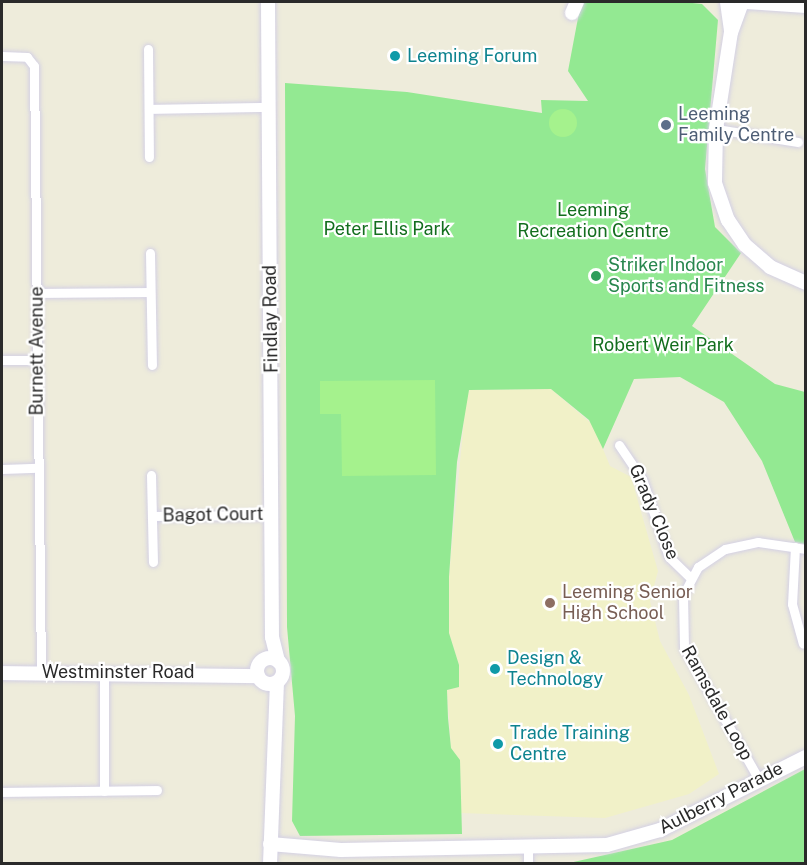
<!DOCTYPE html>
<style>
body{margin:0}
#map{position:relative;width:807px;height:865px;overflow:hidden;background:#eeecdb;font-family:"Public Sans",sans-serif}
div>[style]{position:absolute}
.education>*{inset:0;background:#f1f1c8}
.green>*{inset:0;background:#93e992}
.pitch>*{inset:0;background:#a5f28d}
.round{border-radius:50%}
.roads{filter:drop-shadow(0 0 2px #d3d0e4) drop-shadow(0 0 2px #d3d0e4)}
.street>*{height:9px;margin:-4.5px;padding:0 4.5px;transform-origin:4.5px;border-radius:4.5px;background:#fff}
.secondary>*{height:14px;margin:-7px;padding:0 7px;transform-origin:7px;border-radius:7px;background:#fff}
.secondary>.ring{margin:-7px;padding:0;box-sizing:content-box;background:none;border:14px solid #fff;border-radius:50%}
.dots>*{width:16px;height:16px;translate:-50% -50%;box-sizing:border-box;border:3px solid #fff;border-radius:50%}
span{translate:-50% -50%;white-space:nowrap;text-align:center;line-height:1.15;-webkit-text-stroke:4.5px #fff;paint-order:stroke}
.culture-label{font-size:18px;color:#0d838f}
.left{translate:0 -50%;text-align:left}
.service-label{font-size:18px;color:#4e5e75}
.park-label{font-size:18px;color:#136e1e}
.leisure-label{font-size:18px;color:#27864d}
.street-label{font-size:18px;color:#2a2a2a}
.education-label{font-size:18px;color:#785e54}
.frame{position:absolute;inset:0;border:3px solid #2a2a2a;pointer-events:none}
</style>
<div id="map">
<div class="education">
<div style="clip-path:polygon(551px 389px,593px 425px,610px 466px,631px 477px,658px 571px,650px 601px,660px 641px,689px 695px,719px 774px,689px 794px,605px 818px,461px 813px,460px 760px,451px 748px,447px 690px,459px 687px,459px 665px,449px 633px,449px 577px,466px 400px,469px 390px)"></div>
</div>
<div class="green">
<div style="clip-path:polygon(581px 2px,683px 2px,702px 4px,718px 20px,705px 169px,715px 227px,741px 253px,692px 326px,775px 384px,805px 392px,805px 544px,795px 542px,762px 461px,724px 402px,680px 377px,634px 379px,603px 449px,589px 420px,551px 389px,469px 390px,457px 462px,449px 577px,449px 633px,459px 665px,459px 687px,447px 690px,448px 718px,451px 748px,460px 760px,462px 834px,300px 836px,292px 821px,295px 716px,287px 627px,285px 83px,407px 92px,542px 113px,541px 100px,588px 101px,568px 71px)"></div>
<div style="clip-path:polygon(805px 769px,805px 863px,569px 863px,672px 840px)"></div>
</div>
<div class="pitch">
<div class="round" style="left:549px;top:109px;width:28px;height:28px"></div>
<div style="clip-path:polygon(435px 380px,436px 475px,342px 476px,341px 414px,320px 414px,320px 381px)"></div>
</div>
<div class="roads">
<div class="street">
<div style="left:148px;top:49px;width:108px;rotate:89.5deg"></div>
<div style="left:2px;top:56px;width:25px;rotate:2deg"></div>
<div style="left:27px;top:57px;width:11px;rotate:52deg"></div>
<div style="left:34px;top:66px;width:607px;rotate:89.34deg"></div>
<div style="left:149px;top:109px;width:120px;rotate:-1deg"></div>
<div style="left:716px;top:129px;width:83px;rotate:9deg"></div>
<div style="left:150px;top:253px;width:112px;rotate:89deg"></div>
<div style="left:37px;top:293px;width:112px;rotate:-0.5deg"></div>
<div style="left:2px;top:360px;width:35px"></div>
<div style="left:619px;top:445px;width:41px;rotate:55.9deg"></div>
<div style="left:642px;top:479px;width:83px;rotate:70.9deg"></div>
<div style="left:669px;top:557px;width:29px;rotate:44deg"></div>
<div style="left:2px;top:469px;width:36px;rotate:-2deg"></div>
<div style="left:151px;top:475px;width:87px;rotate:88.7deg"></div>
<div style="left:153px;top:516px;width:119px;rotate:-0.5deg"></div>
<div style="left:795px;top:547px;width:57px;rotate:93deg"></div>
<div style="left:792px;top:604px;width:41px;rotate:74.6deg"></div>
<div style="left:104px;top:673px;width:118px;rotate:90deg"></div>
<div style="left:758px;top:778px;width:150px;rotate:-119.5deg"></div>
<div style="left:684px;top:647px;width:52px;rotate:-91.1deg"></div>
<div style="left:683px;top:595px;width:32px;rotate:-62deg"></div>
<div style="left:698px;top:567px;width:32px;rotate:-34deg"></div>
<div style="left:725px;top:549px;width:34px;rotate:-12deg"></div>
<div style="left:758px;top:542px;width:49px;rotate:8.3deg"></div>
<div style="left:2px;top:792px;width:155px;rotate:-0.7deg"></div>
<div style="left:528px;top:848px;width:16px;rotate:90deg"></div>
</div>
<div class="secondary">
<div style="left:268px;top:2px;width:635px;rotate:89.64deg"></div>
<div style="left:272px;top:637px;width:25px;rotate:76deg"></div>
<div style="left:727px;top:2px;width:28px;rotate:82deg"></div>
<div style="left:747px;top:2px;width:59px;rotate:3.9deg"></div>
<div style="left:741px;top:5px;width:29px;rotate:110deg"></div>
<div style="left:731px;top:32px;width:98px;rotate:98.8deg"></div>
<div style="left:716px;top:129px;width:54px;rotate:91.1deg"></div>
<div style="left:715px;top:183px;width:39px;rotate:71deg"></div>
<div style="left:728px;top:220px;width:30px;rotate:56deg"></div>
<div style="left:745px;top:245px;width:33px;rotate:41deg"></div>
<div style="left:770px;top:267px;width:39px;rotate:24deg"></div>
<div style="left:572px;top:13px;width:12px;rotate:-66deg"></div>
<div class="ring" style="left:257px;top:658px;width:12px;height:12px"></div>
<div style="left:2px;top:673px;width:256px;rotate:0.7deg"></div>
<div style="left:270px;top:844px;width:71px;rotate:4.8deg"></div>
<div style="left:341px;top:850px;width:266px;rotate:-1.1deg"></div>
<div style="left:607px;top:845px;width:55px;rotate:-15.8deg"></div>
<div style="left:660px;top:830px;width:163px;rotate:-26.6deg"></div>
<div style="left:270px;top:864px;width:182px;rotate:-87.8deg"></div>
</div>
</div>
<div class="dots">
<div style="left:395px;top:56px;background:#0f9aa8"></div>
<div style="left:666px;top:125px;background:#5c6f8a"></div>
<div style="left:596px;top:276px;background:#2e9e5b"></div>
<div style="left:550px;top:603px;background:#8d6e63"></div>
<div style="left:495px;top:669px;background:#0f9aa8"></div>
<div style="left:498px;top:744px;background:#0f9aa8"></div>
</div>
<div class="culture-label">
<span class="left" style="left:407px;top:56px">Leeming Forum</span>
<span class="left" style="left:507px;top:669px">Design &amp;<br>Technology</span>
<span class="left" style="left:510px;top:744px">Trade Training<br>Centre</span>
</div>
<div class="service-label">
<span class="left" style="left:678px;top:125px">Leeming<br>Family Centre</span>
</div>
<div class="park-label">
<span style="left:593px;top:221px">Leeming<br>Recreation Centre</span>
<span style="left:387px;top:229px">Peter Ellis Park</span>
<span style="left:663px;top:345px">Robert Weir Park</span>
</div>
<div class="leisure-label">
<span class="left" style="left:608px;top:276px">Striker Indoor<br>Sports and Fitness</span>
</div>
<div class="street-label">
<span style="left:271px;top:319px;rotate:-91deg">Findlay Road</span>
<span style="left:37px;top:351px;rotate:-90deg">Burnett Avenue</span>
<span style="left:654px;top:512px;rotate:67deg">Grady Close</span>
<span style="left:213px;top:515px;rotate:-1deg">Bagot Court</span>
<span style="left:118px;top:672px">Westminster Road</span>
<span style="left:717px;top:703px;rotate:61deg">Ramsdale Loop</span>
<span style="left:721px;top:798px;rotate:-27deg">Aulberry Parade</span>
</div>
<div class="education-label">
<span class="left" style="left:562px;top:603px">Leeming Senior<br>High School</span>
</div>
<div class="frame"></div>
</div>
